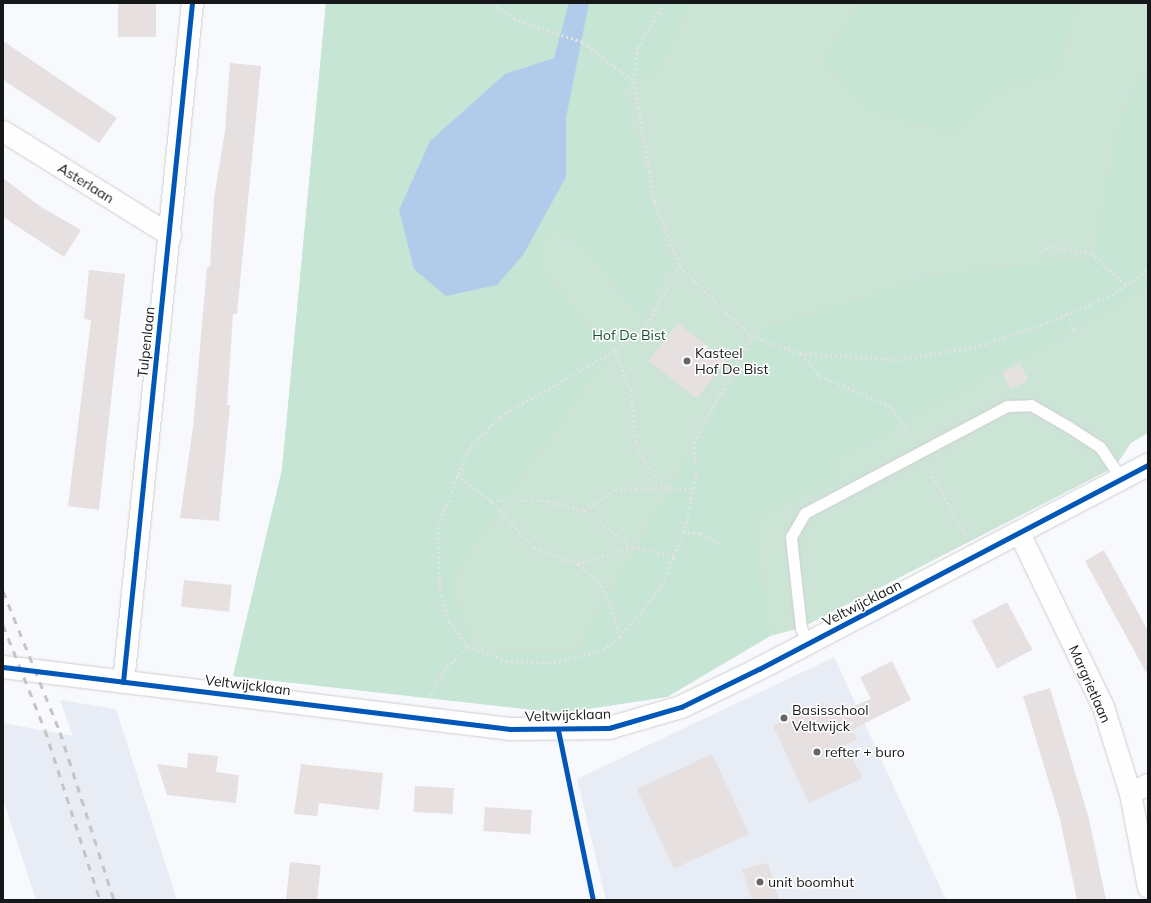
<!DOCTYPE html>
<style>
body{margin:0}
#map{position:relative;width:1151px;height:903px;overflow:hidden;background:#f8f9fd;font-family:Mulish,sans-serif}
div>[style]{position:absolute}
.built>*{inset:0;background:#e8ecf5}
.green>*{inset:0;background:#cce4d6}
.forest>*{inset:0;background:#c6e5d4}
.water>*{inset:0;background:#b1ccea}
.building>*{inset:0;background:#e6e1e0;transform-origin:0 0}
.path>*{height:2.5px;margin-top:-1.25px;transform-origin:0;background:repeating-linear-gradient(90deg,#e2e2e4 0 2px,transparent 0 5px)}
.roads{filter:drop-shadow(0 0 1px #cdced0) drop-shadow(0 0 1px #cdced0)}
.service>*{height:11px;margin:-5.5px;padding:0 5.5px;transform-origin:5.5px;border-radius:5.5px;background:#fefeff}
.minor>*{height:21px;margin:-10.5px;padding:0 10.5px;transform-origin:10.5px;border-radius:10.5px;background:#fefeff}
.tertiary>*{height:22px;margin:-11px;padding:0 11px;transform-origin:11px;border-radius:11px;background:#fefeff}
.rail>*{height:3px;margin-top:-1.5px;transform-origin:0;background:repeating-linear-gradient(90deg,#c5c5c6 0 7px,transparent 0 14px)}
.cycleway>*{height:5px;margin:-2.5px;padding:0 2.5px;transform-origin:2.5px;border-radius:2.5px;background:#0057b8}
.dots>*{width:11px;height:11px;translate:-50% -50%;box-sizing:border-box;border:2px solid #fff;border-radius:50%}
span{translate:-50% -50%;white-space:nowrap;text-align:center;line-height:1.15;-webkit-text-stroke:3px #fff;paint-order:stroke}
.street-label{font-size:14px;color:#161719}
.park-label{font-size:14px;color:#125131}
.poi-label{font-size:14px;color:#161719}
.left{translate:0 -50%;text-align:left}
.frame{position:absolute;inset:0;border:4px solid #161719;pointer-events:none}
</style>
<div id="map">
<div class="built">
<div style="clip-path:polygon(834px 657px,946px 900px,606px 900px,577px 779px)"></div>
<div style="clip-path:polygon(60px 700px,116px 709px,177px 900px,36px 900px,3px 799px,3px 723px,73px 736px)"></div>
</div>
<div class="green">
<div style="clip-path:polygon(326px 3px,1148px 3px,1148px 433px,1131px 443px,1115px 467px,801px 628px,770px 636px,667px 697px,560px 713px,233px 676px,282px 470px)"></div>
</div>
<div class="forest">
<div style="clip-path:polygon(326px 3px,688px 3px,661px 67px,622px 90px,670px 267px,642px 317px,585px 246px,555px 230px,543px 237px,540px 268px,608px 353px,458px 566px,452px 592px,475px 652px,577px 652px,763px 329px,942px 274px,1087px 259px,1095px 253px,1118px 129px,1148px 65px,1148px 287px,833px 461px,839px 475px,753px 521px,770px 636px,667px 697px,560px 713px,233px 676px,282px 470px)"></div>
<div style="clip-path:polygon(861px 3px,1077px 3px,1056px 71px,997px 92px,954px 135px,866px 108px,825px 59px)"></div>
</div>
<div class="water">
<div style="clip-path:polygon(569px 3px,589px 3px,566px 118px,566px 177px,523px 255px,497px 285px,446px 296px,414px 269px,399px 210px,430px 141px,505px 74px,554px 58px)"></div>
</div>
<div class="building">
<div style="left:118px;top:3px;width:38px;height:34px"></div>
<div style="clip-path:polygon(3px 41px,117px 118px,99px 143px,3px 80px)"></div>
<div style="clip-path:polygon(230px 63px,261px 66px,237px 314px,233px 314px,227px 405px,230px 405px,219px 521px,180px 518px,193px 427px,207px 267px,210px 267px,214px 198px,225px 131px)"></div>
<div style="clip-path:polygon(3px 178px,41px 207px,81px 230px,64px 257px,3px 217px)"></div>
<div style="clip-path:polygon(89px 270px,125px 274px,99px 510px,68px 506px,91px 320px,84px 319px)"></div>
<div style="left:678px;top:323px;width:61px;height:48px;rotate:38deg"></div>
<div style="left:1020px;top:364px;width:18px;height:20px;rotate:63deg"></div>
<div style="clip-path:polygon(1104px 550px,1148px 631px,1148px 676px,1085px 561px)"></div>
<div style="left:184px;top:580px;width:48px;height:27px;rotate:6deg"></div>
<div style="left:1007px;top:602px;width:54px;height:40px;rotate:62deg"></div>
<div style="clip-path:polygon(892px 661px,911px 700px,853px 729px,857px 739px,845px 745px,863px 778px,809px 803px,773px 726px,822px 702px,829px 716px,871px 699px,860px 677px)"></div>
<div style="clip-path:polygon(1050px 688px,1089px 819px,1106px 900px,1077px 900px,1060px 819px,1023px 696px)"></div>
<div style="clip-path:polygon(188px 753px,218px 756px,216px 772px,239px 775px,236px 803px,167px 795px,157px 764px,187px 768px)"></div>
<div style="left:712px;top:754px;width:88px;height:83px;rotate:65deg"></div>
<div style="clip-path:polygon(301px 764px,383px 773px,379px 810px,319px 803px,317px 816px,294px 814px)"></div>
<div style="left:415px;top:786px;width:39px;height:26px;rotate:3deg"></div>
<div style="left:485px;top:807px;width:47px;height:24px;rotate:4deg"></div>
<div style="left:290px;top:862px;width:31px;height:38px;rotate:6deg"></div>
<div style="clip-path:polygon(768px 863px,779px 900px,752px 900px,742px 869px)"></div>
</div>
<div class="path">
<div style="left:492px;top:3px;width:27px;rotate:36deg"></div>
<div style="left:514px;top:19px;width:73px;rotate:18.4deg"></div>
<div style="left:583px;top:42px;width:65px;rotate:38.1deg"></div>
<div style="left:664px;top:3px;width:52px;rotate:120deg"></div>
<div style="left:638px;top:48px;width:34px;rotate:97deg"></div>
<div style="left:634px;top:82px;width:122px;rotate:80.1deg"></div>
<div style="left:655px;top:202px;width:69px;rotate:68.7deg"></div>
<div style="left:680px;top:266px;width:100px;rotate:44.6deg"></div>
<div style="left:751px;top:336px;width:52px;rotate:19.1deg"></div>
<div style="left:800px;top:353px;width:100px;rotate:4deg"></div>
<div style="left:900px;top:360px;width:80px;rotate:-10deg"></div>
<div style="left:979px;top:346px;width:72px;rotate:-18.7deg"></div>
<div style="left:1047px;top:323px;width:71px;rotate:-23.3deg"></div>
<div style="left:1112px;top:295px;width:44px;rotate:-35.8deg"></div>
<div style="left:1041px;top:252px;width:10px;rotate:-29deg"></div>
<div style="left:1050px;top:247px;width:41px;rotate:8.3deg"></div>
<div style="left:1091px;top:253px;width:47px;rotate:41.5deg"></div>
<div style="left:680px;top:266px;width:73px;rotate:119.4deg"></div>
<div style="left:644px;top:330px;width:36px;rotate:144deg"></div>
<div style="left:615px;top:351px;width:133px;rotate:150.1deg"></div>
<div style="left:500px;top:417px;width:45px;rotate:134.1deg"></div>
<div style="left:469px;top:449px;width:84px;rotate:111.7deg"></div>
<div style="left:438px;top:527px;width:63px;rotate:88.2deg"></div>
<div style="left:440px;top:590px;width:32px;rotate:74deg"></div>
<div style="left:449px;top:621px;width:31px;rotate:53deg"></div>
<div style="left:468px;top:646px;width:41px;rotate:21.5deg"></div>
<div style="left:506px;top:661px;width:43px;rotate:2.7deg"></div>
<div style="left:549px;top:663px;width:50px;rotate:-12.7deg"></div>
<div style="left:598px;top:652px;width:27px;rotate:-34deg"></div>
<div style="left:620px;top:637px;width:65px;rotate:-50.6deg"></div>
<div style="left:661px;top:587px;width:34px;rotate:-67deg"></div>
<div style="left:674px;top:556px;width:35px;rotate:-70deg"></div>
<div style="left:686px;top:523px;width:50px;rotate:-78.5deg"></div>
<div style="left:696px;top:474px;width:32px;rotate:-94deg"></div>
<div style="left:694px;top:442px;width:120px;rotate:-61.7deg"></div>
<div style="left:1067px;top:314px;width:19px;rotate:65deg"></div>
<div style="left:615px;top:351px;width:42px;rotate:67.7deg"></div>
<div style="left:631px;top:390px;width:52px;rotate:84.5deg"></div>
<div style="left:636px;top:442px;width:23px;rotate:67deg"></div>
<div style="left:645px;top:463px;width:31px;rotate:52deg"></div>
<div style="left:664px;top:487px;width:27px;rotate:4deg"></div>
<div style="left:801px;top:354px;width:29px;rotate:49deg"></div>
<div style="left:820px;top:376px;width:75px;rotate:22.8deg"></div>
<div style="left:889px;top:405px;width:40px;rotate:55.1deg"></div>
<div style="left:928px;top:467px;width:79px;rotate:61.2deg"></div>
<div style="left:457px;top:475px;width:43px;rotate:37.4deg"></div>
<div style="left:491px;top:501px;width:57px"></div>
<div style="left:548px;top:501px;width:37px;rotate:14deg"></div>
<div style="left:584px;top:510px;width:37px;rotate:-33deg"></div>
<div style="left:615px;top:490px;width:49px;rotate:-3.5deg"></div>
<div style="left:492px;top:502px;width:62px;rotate:47.6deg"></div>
<div style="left:534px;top:548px;width:47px;rotate:20deg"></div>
<div style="left:578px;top:564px;width:58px;rotate:-17.2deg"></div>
<div style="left:633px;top:547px;width:42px;rotate:12.4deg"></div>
<div style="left:584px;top:510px;width:61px;rotate:37.1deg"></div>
<div style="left:683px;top:532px;width:17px;rotate:3deg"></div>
<div style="left:700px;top:533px;width:22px;rotate:27deg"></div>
<div style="left:578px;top:564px;width:27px;rotate:39deg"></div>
<div style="left:599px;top:581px;width:29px;rotate:63deg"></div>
<div style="left:612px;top:607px;width:31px;rotate:75deg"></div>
<div style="left:430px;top:696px;width:30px;rotate:-62deg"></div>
<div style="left:444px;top:670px;width:34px;rotate:-45deg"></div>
</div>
<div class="roads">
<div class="service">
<div style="left:808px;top:644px;width:17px;rotate:-114deg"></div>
<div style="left:801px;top:628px;width:92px;rotate:-96.3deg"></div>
<div style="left:791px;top:537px;width:28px;rotate:-60deg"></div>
<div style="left:805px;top:513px;width:229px;rotate:-27.9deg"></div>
<div style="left:1007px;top:406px;width:24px;rotate:-2deg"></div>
<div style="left:1031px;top:405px;width:44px;rotate:30.1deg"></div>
<div style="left:1069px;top:427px;width:37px;rotate:33deg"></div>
<div style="left:1100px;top:447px;width:40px;rotate:56deg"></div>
</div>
<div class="minor">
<div style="left:3px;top:131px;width:197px;rotate:31.9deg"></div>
<div style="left:1020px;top:535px;width:191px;rotate:64.2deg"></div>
<div style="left:1103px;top:707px;width:90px;rotate:72.6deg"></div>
<div style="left:1130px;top:793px;width:96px;rotate:79.2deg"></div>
<div style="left:123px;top:682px;width:682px;rotate:-84.2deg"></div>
<div style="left:1130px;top:793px;width:20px;rotate:-27deg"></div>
</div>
<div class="tertiary">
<div style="left:3px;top:667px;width:511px;rotate:6.97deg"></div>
<div style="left:510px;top:729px;width:99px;rotate:-0.6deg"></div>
<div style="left:609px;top:728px;width:75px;rotate:-16.3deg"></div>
<div style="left:681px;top:707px;width:87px;rotate:-26deg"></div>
<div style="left:759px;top:669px;width:439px;rotate:-27.7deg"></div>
</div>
</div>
<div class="rail">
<div style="left:3px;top:591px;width:152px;rotate:68deg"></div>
<div style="left:60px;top:732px;width:176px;rotate:72.2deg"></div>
<div style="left:3px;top:625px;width:113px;rotate:68.2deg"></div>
<div style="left:45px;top:730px;width:179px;rotate:72.1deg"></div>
</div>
<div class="cycleway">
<div style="left:3px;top:667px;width:511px;rotate:6.97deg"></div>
<div style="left:510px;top:729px;width:99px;rotate:-0.6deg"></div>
<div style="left:609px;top:728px;width:75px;rotate:-16.3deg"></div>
<div style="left:681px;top:707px;width:87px;rotate:-26deg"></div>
<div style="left:759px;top:669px;width:439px;rotate:-27.7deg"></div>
<div style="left:123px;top:682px;width:682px;rotate:-84.2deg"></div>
<div style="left:558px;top:730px;width:174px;rotate:78.4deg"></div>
</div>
<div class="dots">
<div style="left:687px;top:361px;background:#656669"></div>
<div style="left:784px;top:718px;background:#656669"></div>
<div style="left:817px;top:752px;background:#656669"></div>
<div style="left:760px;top:882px;background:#656669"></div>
</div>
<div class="street-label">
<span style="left:86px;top:183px;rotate:32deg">Asterlaan</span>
<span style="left:146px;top:342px;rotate:-84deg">Tulpenlaan</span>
<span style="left:862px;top:603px;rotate:-27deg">Veltwijcklaan</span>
<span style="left:1090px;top:684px;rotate:66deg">Margrietlaan</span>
<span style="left:248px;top:685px;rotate:7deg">Veltwijcklaan</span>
<span style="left:568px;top:715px;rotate:-2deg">Veltwijcklaan</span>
</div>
<div class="park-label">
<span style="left:629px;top:335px">Hof De Bist</span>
</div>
<div class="poi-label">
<span class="left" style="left:695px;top:361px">Kasteel<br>Hof De Bist</span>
<span class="left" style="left:792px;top:718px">Basisschool<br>Veltwijck</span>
<span class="left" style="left:825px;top:752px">refter + buro</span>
<span class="left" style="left:768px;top:882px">unit boomhut</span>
</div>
<div class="frame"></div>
</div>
